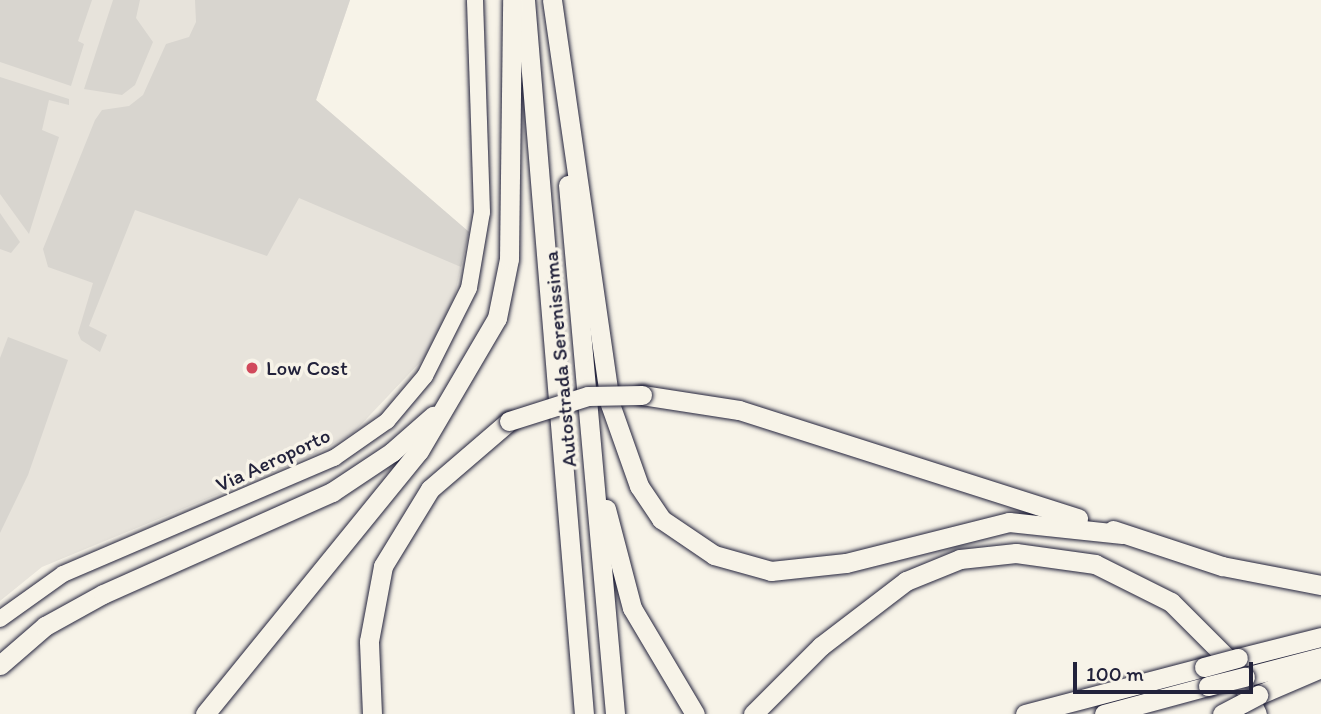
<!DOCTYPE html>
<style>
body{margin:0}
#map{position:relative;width:1321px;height:714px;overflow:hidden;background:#f7f3e8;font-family:Itim,sans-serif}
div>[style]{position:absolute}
.built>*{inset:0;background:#e7e3db}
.green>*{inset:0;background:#d8d5cf}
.roads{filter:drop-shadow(0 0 2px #22223b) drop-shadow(0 0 2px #22223b)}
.secondary>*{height:16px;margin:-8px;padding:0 8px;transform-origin:8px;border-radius:8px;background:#f7f3e8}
.highway>*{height:19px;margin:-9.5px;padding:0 9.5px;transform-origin:9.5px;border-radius:9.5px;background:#f7f3e8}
.bridges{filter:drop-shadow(0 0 2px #22223b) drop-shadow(0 0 2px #22223b)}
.highway-bridge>*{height:19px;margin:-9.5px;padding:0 9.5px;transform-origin:9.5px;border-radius:9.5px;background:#f7f3e8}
.dots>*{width:19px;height:19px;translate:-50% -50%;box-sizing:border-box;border:4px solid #f7f3e8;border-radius:50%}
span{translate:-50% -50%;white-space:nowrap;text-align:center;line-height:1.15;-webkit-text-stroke:7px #f7f3e8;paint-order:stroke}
.street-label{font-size:21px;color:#22223b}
.poi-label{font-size:21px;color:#22223b}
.left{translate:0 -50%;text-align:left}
.scale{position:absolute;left:1073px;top:662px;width:180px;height:32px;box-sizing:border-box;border:4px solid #22223b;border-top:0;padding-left:9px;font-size:21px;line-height:24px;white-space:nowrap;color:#22223b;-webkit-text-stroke:5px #f7f3e8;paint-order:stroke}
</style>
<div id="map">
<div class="built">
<div style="clip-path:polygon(0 0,350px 0,316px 100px,469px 232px,454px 298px,425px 357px,353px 433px,316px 454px,42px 567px,0 601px)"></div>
</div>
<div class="green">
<div style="clip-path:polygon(0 0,92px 0,78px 41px,84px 44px,71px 86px,0 62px)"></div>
<div style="clip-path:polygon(113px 0,140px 0,136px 18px,153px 42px,135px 85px,122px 95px,84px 89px)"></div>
<div style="clip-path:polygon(195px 0,350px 0,316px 100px,469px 232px,461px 267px,299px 198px,267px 256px,135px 210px,89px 326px,107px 335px,100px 352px,81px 340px,78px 333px,93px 283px,48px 267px,43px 249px,95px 120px,102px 110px,129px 106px,143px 95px,166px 44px,189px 37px,196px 22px)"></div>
<div style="clip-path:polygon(0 77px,69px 99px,69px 105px,49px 100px,42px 130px,59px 137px,29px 234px,0 194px)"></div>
<div style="clip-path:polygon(0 213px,20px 242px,11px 253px,0 249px)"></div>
<div style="clip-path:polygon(8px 337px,68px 360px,28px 475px,0 533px,0 358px)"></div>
</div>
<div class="roads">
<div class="secondary">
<div style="left:0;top:619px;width:77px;rotate:-35.5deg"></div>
<div style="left:63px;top:574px;width:295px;rotate:-23.2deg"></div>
<div style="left:334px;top:458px;width:65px;rotate:-34.9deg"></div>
<div style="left:387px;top:421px;width:59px;rotate:-49.8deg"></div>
<div style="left:425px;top:376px;width:98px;rotate:-63.4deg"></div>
<div style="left:469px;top:288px;width:77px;rotate:-80.3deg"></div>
<div style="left:482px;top:212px;width:212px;rotate:-91.9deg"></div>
</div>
<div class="highway">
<div style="left:525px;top:0;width:716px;rotate:85.28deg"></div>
<div style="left:552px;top:0;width:408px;rotate:81.8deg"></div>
<div style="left:610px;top:404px;width:87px;rotate:70.5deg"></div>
<div style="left:639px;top:486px;width:40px;rotate:56deg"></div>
<div style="left:661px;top:519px;width:64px;rotate:34.2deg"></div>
<div style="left:714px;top:555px;width:59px;rotate:15.7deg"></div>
<div style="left:771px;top:571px;width:75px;rotate:-6.1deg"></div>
<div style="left:846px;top:563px;width:168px;rotate:-14.1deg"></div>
<div style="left:1009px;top:522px;width:114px;rotate:6.1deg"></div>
<div style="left:568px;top:185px;width:531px;rotate:84.92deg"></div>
<div style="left:642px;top:395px;width:98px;rotate:8.8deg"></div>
<div style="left:739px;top:410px;width:356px;rotate:17.7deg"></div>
<div style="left:606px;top:509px;width:102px;rotate:75.3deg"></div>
<div style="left:632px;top:608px;width:123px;rotate:59.3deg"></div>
<div style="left:1113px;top:530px;width:115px;rotate:18.3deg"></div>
<div style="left:1222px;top:566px;width:101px;rotate:10.9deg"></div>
<div style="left:1238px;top:658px;width:86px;rotate:-14.2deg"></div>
<div style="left:0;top:665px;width:60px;rotate:-40.9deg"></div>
<div style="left:45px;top:626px;width:66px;rotate:-28.9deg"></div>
<div style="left:103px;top:594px;width:251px;rotate:-24deg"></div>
<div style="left:332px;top:492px;width:72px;rotate:-33.7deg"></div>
<div style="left:392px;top:452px;width:55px;rotate:-41.3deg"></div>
<div style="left:1245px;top:677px;width:79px;rotate:-14.7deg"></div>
<div style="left:1258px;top:695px;width:69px;rotate:-23.2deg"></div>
<div style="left:205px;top:714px;width:339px;rotate:-50.9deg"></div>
<div style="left:419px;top:451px;width:154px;rotate:-59.6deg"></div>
<div style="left:497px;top:318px;width:60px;rotate:-78.5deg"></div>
<div style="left:509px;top:259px;width:259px;rotate:-89.3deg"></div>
<div style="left:372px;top:714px;width:73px;rotate:-92.4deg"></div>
<div style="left:369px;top:641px;width:76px;rotate:-79.4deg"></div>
<div style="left:383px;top:566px;width:90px;rotate:-58.6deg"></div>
<div style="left:430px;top:489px;width:104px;rotate:-40.7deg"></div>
<div style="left:753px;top:714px;width:96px;rotate:-45deg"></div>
<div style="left:821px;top:646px;width:107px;rotate:-37.4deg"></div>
<div style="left:906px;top:581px;width:58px;rotate:-22.2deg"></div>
<div style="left:960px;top:559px;width:56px;rotate:-6.1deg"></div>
<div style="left:1016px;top:553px;width:80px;rotate:7.9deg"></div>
<div style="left:1095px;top:564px;width:85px;rotate:26.6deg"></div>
<div style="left:1171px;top:602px;width:88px;rotate:45deg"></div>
<div style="left:1233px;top:664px;width:55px;rotate:64.4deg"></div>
<div style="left:1025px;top:714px;width:185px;rotate:-14.7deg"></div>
<div style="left:1104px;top:714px;width:108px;rotate:-15.1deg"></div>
</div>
</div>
<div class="bridges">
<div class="highway-bridge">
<div style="left:509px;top:421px;width:83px;rotate:-17.6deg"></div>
<div style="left:588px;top:396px;width:54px;rotate:-1.1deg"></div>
<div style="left:1204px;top:667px;width:35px;rotate:-15deg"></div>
<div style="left:1208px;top:686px;width:38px;rotate:-14deg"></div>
<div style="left:1222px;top:714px;width:41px;rotate:-27.8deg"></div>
</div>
</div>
<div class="dots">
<div style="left:252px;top:368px;background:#d1495b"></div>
</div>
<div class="street-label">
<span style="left:560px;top:359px;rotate:-95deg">Autostrada Serenissima</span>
<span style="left:273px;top:460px;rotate:-25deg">Via Aeroporto</span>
</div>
<div class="poi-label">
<span class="left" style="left:266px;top:368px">Low Cost</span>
</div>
<div class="scale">100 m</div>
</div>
